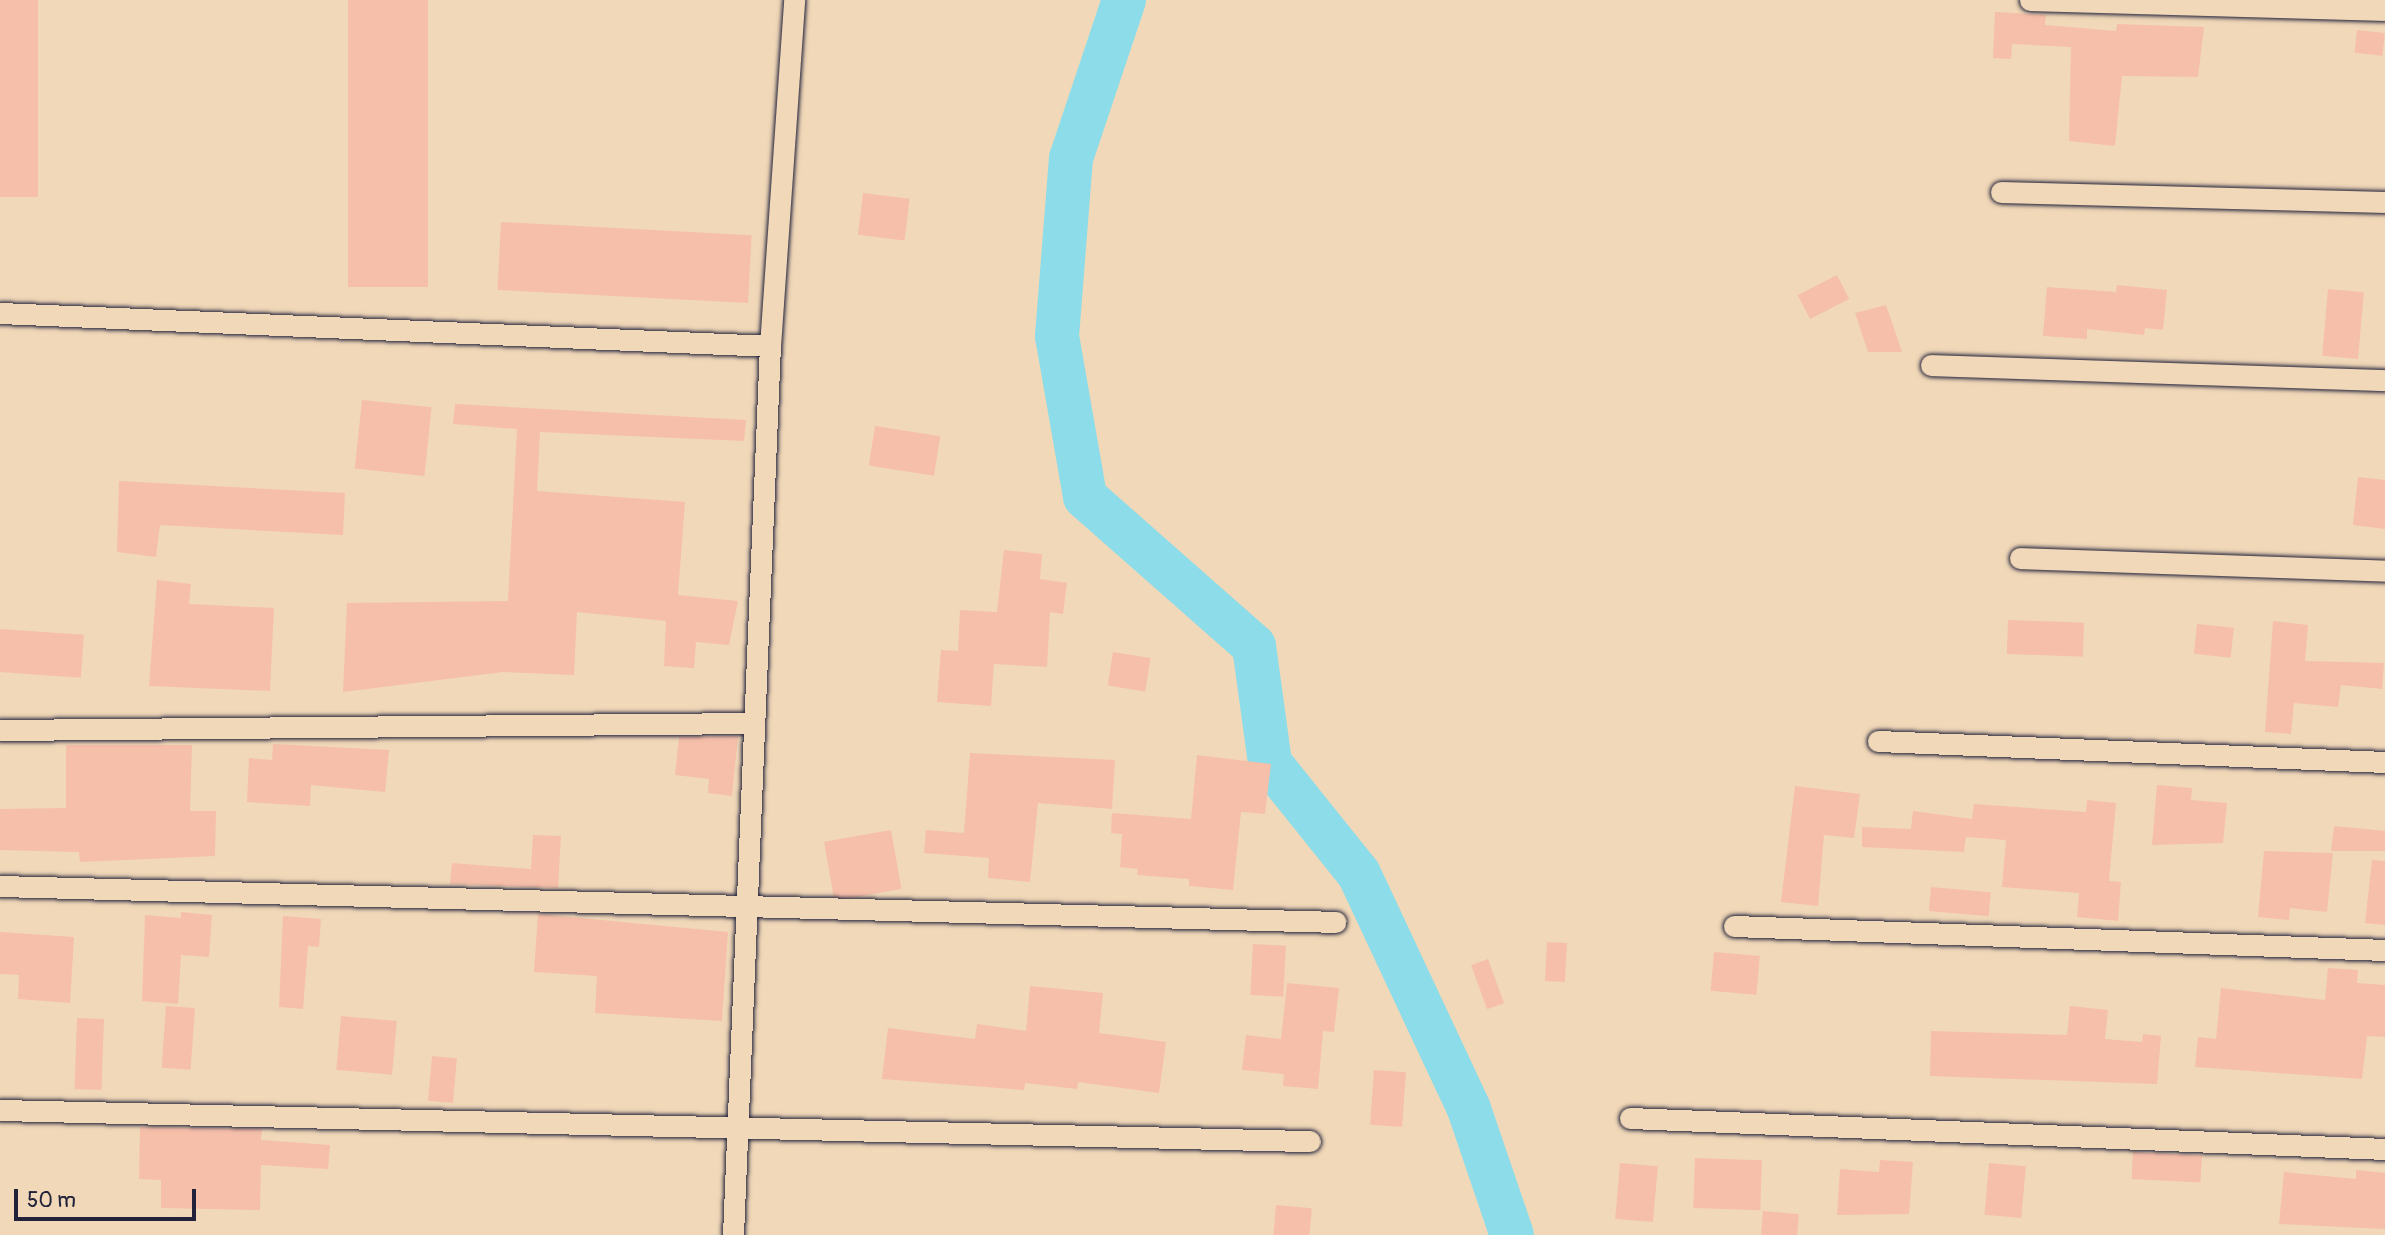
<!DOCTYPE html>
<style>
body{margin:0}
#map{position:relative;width:2385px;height:1235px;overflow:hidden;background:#f1d8b8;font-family:Pangolin,sans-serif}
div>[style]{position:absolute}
.river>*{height:44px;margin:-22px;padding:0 22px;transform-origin:22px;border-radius:22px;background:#8cdce9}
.building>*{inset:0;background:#f6bfaa;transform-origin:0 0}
.roads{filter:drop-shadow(0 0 2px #22223b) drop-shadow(0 0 2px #22223b)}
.street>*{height:21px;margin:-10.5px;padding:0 10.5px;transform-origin:10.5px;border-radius:10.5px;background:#f1d8b8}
span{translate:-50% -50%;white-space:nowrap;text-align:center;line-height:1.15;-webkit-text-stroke:5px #f1d8b8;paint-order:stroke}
.scale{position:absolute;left:14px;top:1189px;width:182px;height:32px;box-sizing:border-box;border:4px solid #22223b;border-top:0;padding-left:9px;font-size:21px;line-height:24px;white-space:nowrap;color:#22223b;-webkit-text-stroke:5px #f1d8b8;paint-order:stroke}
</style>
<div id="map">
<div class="river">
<div style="left:1124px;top:0;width:167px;rotate:108.5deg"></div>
<div style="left:1071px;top:158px;width:179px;rotate:94.5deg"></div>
<div style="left:1057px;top:336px;width:163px;rotate:80.1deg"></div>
<div style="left:1085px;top:497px;width:225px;rotate:41.4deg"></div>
<div style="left:1254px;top:646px;width:118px;rotate:82.2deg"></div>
<div style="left:1270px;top:763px;width:142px;rotate:51.3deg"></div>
<div style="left:1359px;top:874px;width:259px;rotate:64.9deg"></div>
<div style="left:1469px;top:1109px;width:133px;rotate:71.2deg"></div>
</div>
<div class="building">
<div style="left:0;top:0;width:38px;height:197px"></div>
<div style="left:348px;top:0;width:80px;height:287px"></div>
<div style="clip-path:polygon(1995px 12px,2046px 15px,2045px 25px,2116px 31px,2117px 24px,2204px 27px,2198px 77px,2122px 76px,2115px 146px,2069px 141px,2071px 47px,2012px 44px,2011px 59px,1993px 58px)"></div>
<div style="left:2357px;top:30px;width:28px;height:23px;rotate:6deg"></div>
<div style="left:863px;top:193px;width:47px;height:42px;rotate:7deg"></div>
<div style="left:501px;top:222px;width:251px;height:68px;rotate:3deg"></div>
<div style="left:1837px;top:275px;width:27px;height:44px;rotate:63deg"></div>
<div style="clip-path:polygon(2117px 285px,2167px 290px,2163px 330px,2145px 328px,2144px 335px,2087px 329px,2087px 339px,2043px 336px,2047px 287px,2116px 292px)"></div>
<div style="left:2328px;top:289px;width:36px;height:67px;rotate:5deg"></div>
<div style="clip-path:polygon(1886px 305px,1902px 352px,1868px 352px,1855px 313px)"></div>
<div style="left:362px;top:400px;width:70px;height:69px;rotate:6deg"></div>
<div style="clip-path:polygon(455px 404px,746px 420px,744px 441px,540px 432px,537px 491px,685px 502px,678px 595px,738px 601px,729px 645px,696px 642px,694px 668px,664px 666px,666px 621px,577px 612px,574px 675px,503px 672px,343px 692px,347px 603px,508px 601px,517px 429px,453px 424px)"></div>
<div style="left:875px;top:426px;width:66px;height:40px;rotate:9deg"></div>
<div style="clip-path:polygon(2358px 477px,2385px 480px,2385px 529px,2353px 525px)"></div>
<div style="clip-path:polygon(119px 481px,345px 493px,343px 535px,160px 525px,156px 557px,117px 552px)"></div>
<div style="clip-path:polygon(1004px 550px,1042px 554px,1040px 579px,1067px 583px,1063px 614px,1050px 612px,1047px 667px,994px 664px,991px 706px,937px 702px,941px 650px,958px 651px,960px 610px,997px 612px)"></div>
<div style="clip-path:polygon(157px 580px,191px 584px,189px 604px,274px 608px,270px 691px,149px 686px)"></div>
<div style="left:2008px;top:620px;width:76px;height:34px;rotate:2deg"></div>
<div style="clip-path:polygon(2273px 621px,2308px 625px,2305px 661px,2384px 663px,2382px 689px,2341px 685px,2338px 707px,2294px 703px,2291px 734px,2265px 732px)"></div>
<div style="left:2197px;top:624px;width:37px;height:30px;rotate:6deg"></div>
<div style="left:0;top:629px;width:84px;height:43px;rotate:4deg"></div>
<div style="left:1113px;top:652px;width:38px;height:34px;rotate:9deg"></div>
<div style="clip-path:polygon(738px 736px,732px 796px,708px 793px,709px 779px,675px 775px,679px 737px)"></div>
<div style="clip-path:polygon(273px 744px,389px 750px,385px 792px,311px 785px,310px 806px,247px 802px,249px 758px,272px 760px)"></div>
<div style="clip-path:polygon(66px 745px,192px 745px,190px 811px,216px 811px,215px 856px,80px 862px,79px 852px,0 850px,0 809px,66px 808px)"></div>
<div style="clip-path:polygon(970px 753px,1115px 760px,1112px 809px,1038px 803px,1030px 882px,988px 878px,989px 858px,924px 853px,926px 830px,964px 833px)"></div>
<div style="clip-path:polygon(1197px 755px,1271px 764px,1265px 814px,1241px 812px,1233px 890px,1189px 886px,1189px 879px,1137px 875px,1138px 869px,1120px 867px,1122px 834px,1111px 833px,1112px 813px,1191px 819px)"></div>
<div style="clip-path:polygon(2157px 785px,2192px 788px,2191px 800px,2227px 803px,2223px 843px,2152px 845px)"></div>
<div style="clip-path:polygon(1795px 786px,1860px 794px,1854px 838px,1824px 835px,1818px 906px,1781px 902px)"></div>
<div style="clip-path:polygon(2087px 800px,2116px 803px,2109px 881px,2121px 882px,2118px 921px,2077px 917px,2079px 893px,2002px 887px,2006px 840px,1966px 837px,1964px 852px,1862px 847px,1862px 827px,1911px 829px,1913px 811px,1972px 819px,1974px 804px,2086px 812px)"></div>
<div style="clip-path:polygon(2334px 826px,2385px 831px,2385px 851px,2331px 851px)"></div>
<div style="left:891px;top:830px;width:60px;height:68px;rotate:80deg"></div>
<div style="clip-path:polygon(533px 835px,561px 836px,558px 888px,450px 884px,452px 863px,531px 869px)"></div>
<div style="clip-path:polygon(2264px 851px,2333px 853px,2327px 912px,2290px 908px,2289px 920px,2258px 917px)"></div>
<div style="clip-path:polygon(2372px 860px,2385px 861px,2385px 925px,2365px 923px)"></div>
<div style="left:1931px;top:887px;width:60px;height:24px;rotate:5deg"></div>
<div style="clip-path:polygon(181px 912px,212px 915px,209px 957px,181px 955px,178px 1004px,142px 1001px,145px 915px,181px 918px)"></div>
<div style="clip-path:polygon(538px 914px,728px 932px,722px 1021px,595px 1013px,597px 976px,534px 972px)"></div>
<div style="clip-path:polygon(283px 916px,321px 919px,319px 947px,308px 946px,303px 1009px,279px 1007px)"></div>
<div style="clip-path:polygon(0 932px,74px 937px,70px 1003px,18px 999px,19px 975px,0 974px)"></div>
<div style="left:1547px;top:942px;width:20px;height:39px;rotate:3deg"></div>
<div style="left:1253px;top:944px;width:33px;height:51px;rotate:3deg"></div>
<div style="left:1714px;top:952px;width:46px;height:39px;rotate:5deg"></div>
<div style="left:1488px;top:959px;width:47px;height:18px;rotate:70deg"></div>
<div style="clip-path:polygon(2328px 968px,2358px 970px,2357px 983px,2385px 985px,2385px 1037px,2367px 1036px,2362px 1079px,2195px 1067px,2198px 1037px,2216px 1039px,2221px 988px,2325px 1000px)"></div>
<div style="clip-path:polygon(1287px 983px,1339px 988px,1334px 1032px,1323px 1031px,1318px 1089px,1283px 1086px,1284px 1074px,1242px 1070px,1246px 1035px,1281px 1039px)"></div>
<div style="clip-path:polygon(1030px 986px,1103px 993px,1099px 1033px,1166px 1042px,1159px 1093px,1078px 1082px,1077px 1089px,1025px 1083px,1024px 1090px,882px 1079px,888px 1028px,975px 1039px,977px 1024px,1026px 1031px)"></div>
<div style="left:166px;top:1006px;width:29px;height:62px;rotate:4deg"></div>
<div style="clip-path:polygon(2070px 1006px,2108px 1010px,2105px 1039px,2142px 1042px,2143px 1034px,2161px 1036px,2157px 1084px,1930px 1076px,1931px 1031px,2067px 1035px)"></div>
<div style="left:341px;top:1016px;width:56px;height:54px;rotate:5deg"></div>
<div style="left:77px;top:1018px;width:27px;height:71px;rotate:2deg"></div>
<div style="left:432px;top:1056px;width:25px;height:45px;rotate:5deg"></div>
<div style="left:1374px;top:1070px;width:32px;height:55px;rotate:4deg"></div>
<div style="clip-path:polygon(140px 1127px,262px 1129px,261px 1140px,330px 1145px,328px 1169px,261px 1165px,260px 1210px,161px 1208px,161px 1180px,139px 1179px)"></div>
<div style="left:2133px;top:1152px;width:69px;height:27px;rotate:3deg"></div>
<div style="left:1695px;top:1158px;width:67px;height:50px;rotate:2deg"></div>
<div style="clip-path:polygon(1880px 1160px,1913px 1162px,1909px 1214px,1837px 1215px,1840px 1169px,1879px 1172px)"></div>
<div style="left:1620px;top:1163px;width:38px;height:56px;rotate:5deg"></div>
<div style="left:1989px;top:1163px;width:37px;height:52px;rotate:5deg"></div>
<div style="clip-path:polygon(2356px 1170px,2385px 1173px,2385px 1229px,2279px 1224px,2284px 1172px,2356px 1179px)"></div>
<div style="left:1276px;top:1205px;width:36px;height:30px;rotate:5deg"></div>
<div style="left:1763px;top:1211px;width:36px;height:24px;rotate:5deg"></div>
</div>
<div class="roads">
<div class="street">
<div style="left:2030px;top:0;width:355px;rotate:1.6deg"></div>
<div style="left:2001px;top:192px;width:384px;rotate:1.5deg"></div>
<div style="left:0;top:313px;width:771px;rotate:2.45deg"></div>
<div style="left:1931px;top:365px;width:454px;rotate:1.9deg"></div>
<div style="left:2020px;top:558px;width:365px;rotate:2deg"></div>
<div style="left:0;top:730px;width:754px;rotate:-0.53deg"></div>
<div style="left:1878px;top:741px;width:507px;rotate:2.37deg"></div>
<div style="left:0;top:886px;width:1336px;rotate:1.54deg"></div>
<div style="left:1734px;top:926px;width:651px;rotate:2.11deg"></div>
<div style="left:0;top:1110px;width:1310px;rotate:1.36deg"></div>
<div style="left:1630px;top:1118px;width:756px;rotate:2.35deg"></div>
<div style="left:733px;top:1235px;width:890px;rotate:-87.62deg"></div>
<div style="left:770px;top:346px;width:347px;rotate:-86deg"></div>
</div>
</div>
<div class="scale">50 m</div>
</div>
